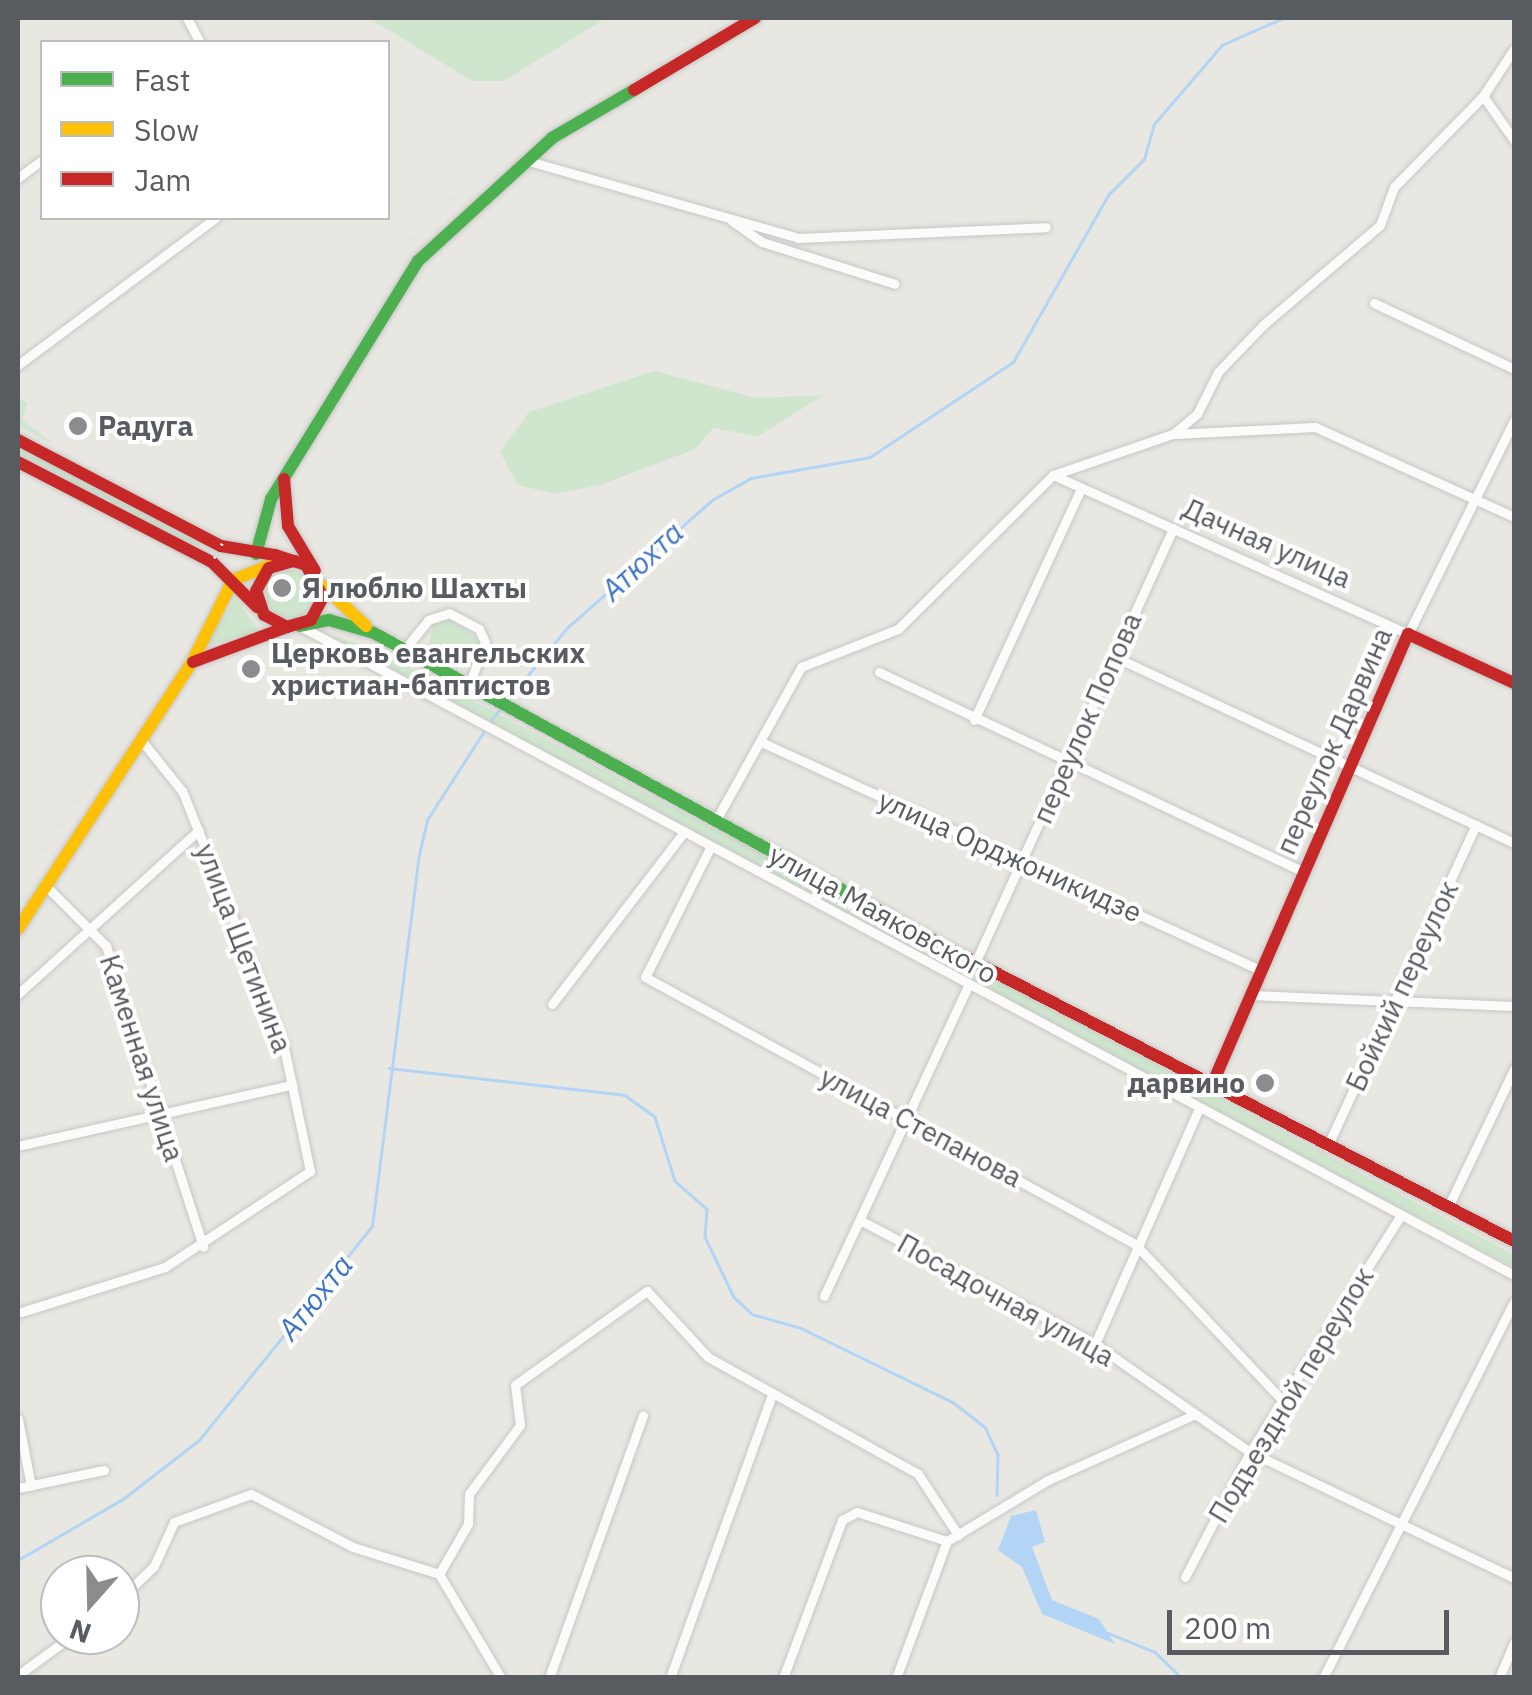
<!DOCTYPE html>
<meta charset="utf-8">
<style>
body{margin:0}
#map{position:relative;width:1532px;height:1695px;overflow:hidden;background:#e8e7e1;font-family:"IBM Plex Sans",sans-serif}
div>[style]{position:absolute}
.green>*{inset:0;background:#cfe5cd;transform-origin:0 0}
.round{border-radius:50%}
.water>*{inset:0;background:#b2d5f6}
.stream>*{height:2.5px;margin:-1.25px;padding:0 1.25px;transform-origin:1.25px;border-radius:1.25px;background:#b2d5f6}
.roads{filter:drop-shadow(0 0 2px #c6c6c6) drop-shadow(0 0 2px #c6c6c6)}
.street>*{height:9px;margin:-4.5px;padding:0 4.5px;transform-origin:4.5px;border-radius:4.5px;background:#fcfbfa}
.fast>*{height:12px;margin:-6px;padding:0 6px;transform-origin:6px;border-radius:6px;background:#4caf50}
.slow>*{height:12px;margin:-6px;padding:0 6px;transform-origin:6px;border-radius:6px;background:#ffc107}
.jam>*{height:12px;margin:-6px;padding:0 6px;transform-origin:6px;border-radius:6px;background:#c62828}
.rail>*{height:2.5px;margin-top:-1.25px;transform-origin:0;background:repeating-linear-gradient(90deg,#e1e2e1 0 2.5px,transparent 0 14.5px)}
.dots>*{width:28px;height:28px;translate:-50% -50%;box-sizing:border-box;border:5px solid #fff;border-radius:50%}
span{translate:-50% -50%;white-space:nowrap;text-align:center;line-height:1.15;-webkit-text-stroke:8px #fff;paint-order:stroke}
.poi-label{font-size:28px;color:#585b60;font-weight:700}
.left{translate:0 -50%;text-align:left}
.right{translate:-100% -50%;text-align:right}
.street-label{font-size:28px;color:#585b60}
.water-label{font-size:30px;color:#3d75c3;font-style:italic}
.frame{position:absolute;inset:0;border:20px solid #585b60;pointer-events:none}
.legend{position:absolute;left:40px;top:40px;width:350px;height:180px;box-sizing:border-box;background:#fff;border:2px solid #bcbdbf;margin:0;padding:12px 18px;list-style:none;font-size:30px;color:#585b60}
.legend li{display:flex;align-items:center;gap:20px;height:50px}
.legend b{width:50px;border:2px solid #bcbdbf}
.north{position:absolute;left:40px;top:1555px;width:100px;height:100px;box-sizing:border-box;background:#fff;border:2px solid #bcbdbf;border-radius:50%;rotate:200deg;font-size:28px;font-weight:700;line-height:40px;text-align:center;color:#585b60}
.north::after{content:'';display:block;margin:auto;width:35px;height:45px;background:#8a8c8d;clip-path:polygon(50% 0,100% 100%,50% 72%,0 100%)}
.scale{position:absolute;left:1167px;top:1610px;width:282px;height:45px;box-sizing:border-box;border:5px solid #585b60;border-top:0;padding-left:12px;font-size:30px;line-height:35px;white-space:nowrap;color:#585b60;-webkit-text-stroke:8px #fff;paint-order:stroke}
</style>
<div id="map">
<div class="green">
<div style="clip-path:polygon(369px 18px,606px 18px,504px 81px,472px 81px)"></div>
<div style="clip-path:polygon(654px 371px,756px 398px,824px 395px,758px 436px,713px 428px,695px 449px,600px 485px,555px 494px,518px 485px,500px 452px,529px 412px)"></div>
<div style="clip-path:polygon(18px 397px,27px 403px,22px 420px,55px 445px,18px 426px)"></div>
<div style="left:18px;top:446px;width:207px;height:7px;rotate:28deg"></div>
<div class="round" style="left:264px;top:570px;width:50px;height:50px"></div>
<div style="clip-path:polygon(236px 598px,259px 632px,204px 646px)"></div>
<div style="clip-path:polygon(449px 617px,483px 643px,472px 669px,429px 644px,433px 622px)"></div>
<div style="clip-path:polygon(333px 636px,378px 650px,1514px 1255px,1514px 1267px,1049px 1027px)"></div>
</div>
<div class="water">
<div style="clip-path:polygon(1036px 1510px,1045px 1542px,1032px 1547px,1052px 1600px,1099px 1619px,1115px 1644px,1042px 1614px,1022px 1567px,998px 1550px,1011px 1516px)"></div>
</div>
<div class="stream">
<div style="left:509px;top:698px;width:91px;rotate:-50.4deg"></div>
<div style="left:567px;top:628px;width:193px;rotate:-41.4deg"></div>
<div style="left:712px;top:500px;width:45px;rotate:-29.4deg"></div>
<div style="left:751px;top:478px;width:121px;rotate:-10deg"></div>
<div style="left:870px;top:457px;width:172px;rotate:-33.6deg"></div>
<div style="left:1013px;top:362px;width:193px;rotate:-60.3deg"></div>
<div style="left:1109px;top:194px;width:49px;rotate:-45deg"></div>
<div style="left:1144px;top:159px;width:36px;rotate:-74deg"></div>
<div style="left:1154px;top:124px;width:104px;rotate:-49.3deg"></div>
<div style="left:1222px;top:45px;width:67px;rotate:-23.9deg"></div>
<div style="left:490px;top:722px;width:18px;rotate:-52deg"></div>
<div style="left:389px;top:1068px;width:238px;rotate:6.5deg"></div>
<div style="left:625px;top:1095px;width:37px;rotate:36deg"></div>
<div style="left:655px;top:1117px;width:67px;rotate:72.6deg"></div>
<div style="left:675px;top:1181px;width:43px;rotate:41.2deg"></div>
<div style="left:707px;top:1209px;width:28px;rotate:94deg"></div>
<div style="left:705px;top:1237px;width:67px;rotate:64.2deg"></div>
<div style="left:734px;top:1297px;width:25px;rotate:43deg"></div>
<div style="left:752px;top:1314px;width:51px;rotate:15.9deg"></div>
<div style="left:801px;top:1328px;width:169px;rotate:26deg"></div>
<div style="left:953px;top:1402px;width:41px;rotate:38deg"></div>
<div style="left:985px;top:1427px;width:31px;rotate:65deg"></div>
<div style="left:998px;top:1455px;width:40px;rotate:91.4deg"></div>
<div style="left:18px;top:1560px;width:121px;rotate:-30.2deg"></div>
<div style="left:123px;top:1499px;width:96px;rotate:-37.8deg"></div>
<div style="left:199px;top:1440px;width:275px;rotate:-51deg"></div>
<div style="left:372px;top:1226px;width:374px;rotate:-82.8deg"></div>
<div style="left:419px;top:855px;width:36px;rotate:-77deg"></div>
<div style="left:427px;top:820px;width:109px;rotate:-57.3deg"></div>
<div style="left:1108px;top:1633px;width:51px;rotate:22deg"></div>
<div style="left:1155px;top:1652px;width:37px;rotate:44deg"></div>
</div>
<div class="roads">
<div class="street">
<div style="left:187px;top:18px;width:27px;rotate:62deg"></div>
<div style="left:1483px;top:96px;width:54px;rotate:54.8deg"></div>
<div style="left:525px;top:160px;width:284px;rotate:15.9deg"></div>
<div style="left:798px;top:238px;width:248px;rotate:-2.5deg"></div>
<div style="left:18px;top:178px;width:30px;rotate:-37deg"></div>
<div style="left:732px;top:221px;width:37px;rotate:35deg"></div>
<div style="left:762px;top:242px;width:139px;rotate:17.5deg"></div>
<div style="left:1374px;top:303px;width:155px;rotate:25.2deg"></div>
<div style="left:18px;top:365px;width:246px;rotate:-36.7deg"></div>
<div style="left:1173px;top:434px;width:142px;rotate:-2.8deg"></div>
<div style="left:1315px;top:427px;width:218px;rotate:24.3deg"></div>
<div style="left:1053px;top:475px;width:389px;rotate:24.1deg"></div>
<div style="left:1408px;top:634px;width:239px;rotate:-63.6deg"></div>
<div style="left:300px;top:626px;width:1377px;rotate:28.13deg"></div>
<div style="left:404px;top:650px;width:38px;rotate:-51deg"></div>
<div style="left:428px;top:620px;width:22px;rotate:-18deg"></div>
<div style="left:449px;top:613px;width:34px;rotate:28deg"></div>
<div style="left:479px;top:629px;width:14px;rotate:65deg"></div>
<div style="left:485px;top:642px;width:46px;rotate:110.4deg"></div>
<div style="left:1115px;top:657px;width:440px;rotate:25deg"></div>
<div style="left:879px;top:672px;width:470px;rotate:25.2deg"></div>
<div style="left:974px;top:720px;width:255px;rotate:-65.2deg"></div>
<div style="left:761px;top:742px;width:549px;rotate:24.56deg"></div>
<div style="left:716px;top:820px;width:175px;rotate:-60.9deg"></div>
<div style="left:801px;top:667px;width:104px;rotate:-21.4deg"></div>
<div style="left:898px;top:629px;width:218px;rotate:-44.8deg"></div>
<div style="left:1053px;top:475px;width:127px;rotate:-18.9deg"></div>
<div style="left:1173px;top:434px;width:31px;rotate:-40deg"></div>
<div style="left:1197px;top:414px;width:47px;rotate:-63.4deg"></div>
<div style="left:1218px;top:372px;width:65px;rotate:-46.2deg"></div>
<div style="left:1263px;top:325px;width:154px;rotate:-40.5deg"></div>
<div style="left:1380px;top:225px;width:40px;rotate:-69.8deg"></div>
<div style="left:1394px;top:187px;width:127px;rotate:-45.6deg"></div>
<div style="left:1483px;top:96px;width:56px;rotate:-56.6deg"></div>
<div style="left:710px;top:848px;width:144px;rotate:116.7deg"></div>
<div style="left:645px;top:977px;width:558px;rotate:28.59deg"></div>
<div style="left:1135px;top:1244px;width:216px;rotate:46.7deg"></div>
<div style="left:49px;top:889px;width:81px;rotate:45deg"></div>
<div style="left:106px;top:946px;width:316px;rotate:72.1deg"></div>
<div style="left:975px;top:963px;width:478px;rotate:-65.5deg"></div>
<div style="left:18px;top:994px;width:244px;rotate:-42.2deg"></div>
<div style="left:1250px;top:995px;width:264px;rotate:2.4deg"></div>
<div style="left:552px;top:1004px;width:215px;rotate:-52.5deg"></div>
<div style="left:18px;top:1146px;width:281px;rotate:-12.6deg"></div>
<div style="left:1327px;top:1147px;width:355px;rotate:-65.2deg"></div>
<div style="left:1448px;top:1207px;width:153px;rotate:-64.4deg"></div>
<div style="left:860px;top:1220px;width:266px;rotate:27.8deg"></div>
<div style="left:1095px;top:1344px;width:189px;rotate:34.9deg"></div>
<div style="left:1250px;top:1452px;width:293px;rotate:25.5deg"></div>
<div style="left:824px;top:1296px;width:340px;rotate:-65.1deg"></div>
<div style="left:18px;top:1313px;width:154px;rotate:-17.4deg"></div>
<div style="left:165px;top:1267px;width:174px;rotate:-33.5deg"></div>
<div style="left:310px;top:1171px;width:131px;rotate:-101.9deg"></div>
<div style="left:283px;top:1043px;width:271px;rotate:-111.8deg"></div>
<div style="left:182px;top:791px;width:64px;rotate:-128.7deg"></div>
<div style="left:1095px;top:1344px;width:255px;rotate:-66.2deg"></div>
<div style="left:18px;top:1419px;width:68px;rotate:79deg"></div>
<div style="left:18px;top:1488px;width:88px;rotate:-11.8deg"></div>
<div style="left:439px;top:1574px;width:58px;rotate:-59.9deg"></div>
<div style="left:468px;top:1524px;width:30px;rotate:-88deg"></div>
<div style="left:469px;top:1494px;width:86px;rotate:-53.5deg"></div>
<div style="left:520px;top:1425px;width:40px;rotate:-97.1deg"></div>
<div style="left:515px;top:1385px;width:162px;rotate:-35.5deg"></div>
<div style="left:647px;top:1291px;width:90px;rotate:47.3deg"></div>
<div style="left:708px;top:1357px;width:240px;rotate:29.1deg"></div>
<div style="left:918px;top:1474px;width:73px;rotate:56.7deg"></div>
<div style="left:1185px;top:1577px;width:141px;rotate:-62.5deg"></div>
<div style="left:1250px;top:1452px;width:281px;rotate:-57.5deg"></div>
<div style="left:120px;top:1599px;width:47px;rotate:-44.1deg"></div>
<div style="left:154px;top:1566px;width:48px;rotate:-65.6deg"></div>
<div style="left:174px;top:1522px;width:82px;rotate:-20deg"></div>
<div style="left:251px;top:1494px;width:115px;rotate:27.5deg"></div>
<div style="left:353px;top:1547px;width:90px;rotate:17.4deg"></div>
<div style="left:439px;top:1574px;width:121px;rotate:59.2deg"></div>
<div style="left:18px;top:1675px;width:68px;rotate:-36deg"></div>
<div style="left:549px;top:1678px;width:279px;rotate:-70.3deg"></div>
<div style="left:670px;top:1678px;width:298px;rotate:-70.2deg"></div>
<div style="left:783px;top:1678px;width:169px;rotate:-69.5deg"></div>
<div style="left:842px;top:1520px;width:17px;rotate:-28deg"></div>
<div style="left:857px;top:1512px;width:95px;rotate:17.9deg"></div>
<div style="left:896px;top:1678px;width:146px;rotate:-69.6deg"></div>
<div style="left:947px;top:1541px;width:118px;rotate:-31.1deg"></div>
<div style="left:1048px;top:1480px;width:159px;rotate:-24.1deg"></div>
<div style="left:1323px;top:1678px;width:422px;rotate:-63.1deg"></div>
<div style="left:1499px;top:1678px;width:38px;rotate:-67deg"></div>
</div>
<div class="fast">
<div style="left:256px;top:554px;width:57px;rotate:-74.7deg"></div>
<div style="left:271px;top:499px;width:280px;rotate:-58.3deg"></div>
<div style="left:418px;top:261px;width:182px;rotate:-42.5deg"></div>
<div style="left:552px;top:138px;width:95px;rotate:-30.3deg"></div>
<div style="left:300px;top:626px;width:30px;rotate:-12deg"></div>
<div style="left:329px;top:620px;width:47px;rotate:16.1deg"></div>
<div style="left:374px;top:633px;width:650px;rotate:28.77deg"></div>
</div>
<div class="slow">
<div style="left:323px;top:586px;width:59px;rotate:42.9deg"></div>
<div style="left:18px;top:929px;width:316px;rotate:-56.9deg"></div>
<div style="left:191px;top:664px;width:94px;rotate:-63.4deg"></div>
<div style="left:233px;top:580px;width:48px;rotate:-21.8deg"></div>
</div>
<div class="jam">
<div style="left:634px;top:90px;width:141px;rotate:-30.8deg"></div>
<div style="left:18px;top:440px;width:229px;rotate:27.6deg"></div>
<div style="left:221px;top:546px;width:55px;rotate:9.5deg"></div>
<div style="left:275px;top:555px;width:20px;rotate:18deg"></div>
<div style="left:294px;top:561px;width:13px;rotate:18deg"></div>
<div style="left:306px;top:565px;width:36px;rotate:62deg"></div>
<div style="left:323px;top:597px;width:26px;rotate:118deg"></div>
<div style="left:311px;top:620px;width:25px;rotate:164deg"></div>
<div style="left:287px;top:627px;width:26px;rotate:-152deg"></div>
<div style="left:264px;top:615px;width:25px;rotate:-108deg"></div>
<div style="left:256px;top:591px;width:26px;rotate:-61deg"></div>
<div style="left:269px;top:568px;width:26px;rotate:-16deg"></div>
<div style="left:18px;top:462px;width:218px;rotate:27.3deg"></div>
<div style="left:212px;top:562px;width:64px;rotate:45deg"></div>
<div style="left:284px;top:479px;width:47px;rotate:85.1deg"></div>
<div style="left:288px;top:526px;width:52px;rotate:59deg"></div>
<div style="left:193px;top:662px;width:100px;rotate:-20.4deg"></div>
<div style="left:944px;top:946px;width:642px;rotate:27.36deg"></div>
<div style="left:1211px;top:1087px;width:494px;rotate:-66.5deg"></div>
<div style="left:1408px;top:634px;width:117px;rotate:24.8deg"></div>
</div>
</div>
<div class="rail">
<div style="left:18px;top:885px;width:121px;rotate:-55.1deg"></div>
<div style="left:87px;top:786px;width:491px;rotate:-60.9deg"></div>
<div style="left:326px;top:357px;width:131px;rotate:-56.2deg"></div>
<div style="left:399px;top:248px;width:180px;rotate:-42.5deg"></div>
<div style="left:532px;top:126px;width:221px;rotate:-29.2deg"></div>
</div>
<div class="dots">
<div style="left:78px;top:426px;background:#8a8c8d"></div>
<div style="left:282px;top:588px;background:#8a8c8d"></div>
<div style="left:251px;top:669px;background:#8a8c8d"></div>
<div style="left:1265px;top:1083px;background:#8a8c8d"></div>
</div>
<div class="poi-label">
<span class="left" style="left:98px;top:426px">Радуга</span>
<span class="left" style="left:302px;top:588px">Я люблю Шахты</span>
<span class="left" style="left:271px;top:669px">Церковь евангельских<br>христиан-баптистов</span>
<span class="right" style="left:1245px;top:1083px">дарвино</span>
</div>
<div class="street-label">
<span style="left:1267px;top:543px;rotate:24deg">Дачная улица</span>
<span style="left:1087px;top:718px;rotate:-66deg">переулок Попова</span>
<span style="left:1334px;top:741px;rotate:-66deg">переулок Дарвина</span>
<span style="left:1010px;top:856px;rotate:24deg">улица Орджоникидзе</span>
<span style="left:883px;top:914px;rotate:29deg">улица Маяковского</span>
<span style="left:244px;top:948px;rotate:69deg">улица Щетинина</span>
<span style="left:1402px;top:986px;rotate:-65deg">Бойкий переулок</span>
<span style="left:142px;top:1058px;rotate:72deg">Каменная улица</span>
<span style="left:921px;top:1127px;rotate:28deg">улица Степанова</span>
<span style="left:1006px;top:1300px;rotate:29deg">Посадочная улица</span>
<span style="left:1291px;top:1395px;rotate:-59deg">Подъездной переулок</span>
</div>
<div class="water-label">
<span style="left:642px;top:561px;rotate:-43deg">Атюхта</span>
<span style="left:315px;top:1297px;rotate:-51deg">Атюхта</span>
</div>
<div class="frame"></div>
<ul class="legend">
<li><b style="height:12px;background:#4caf50"></b>Fast</li>
<li><b style="height:12px;background:#ffc107"></b>Slow</li>
<li><b style="height:12px;background:#c62828"></b>Jam</li>
</ul>
<div class="north">N</div>
<div class="scale">200 m</div>
</div>
